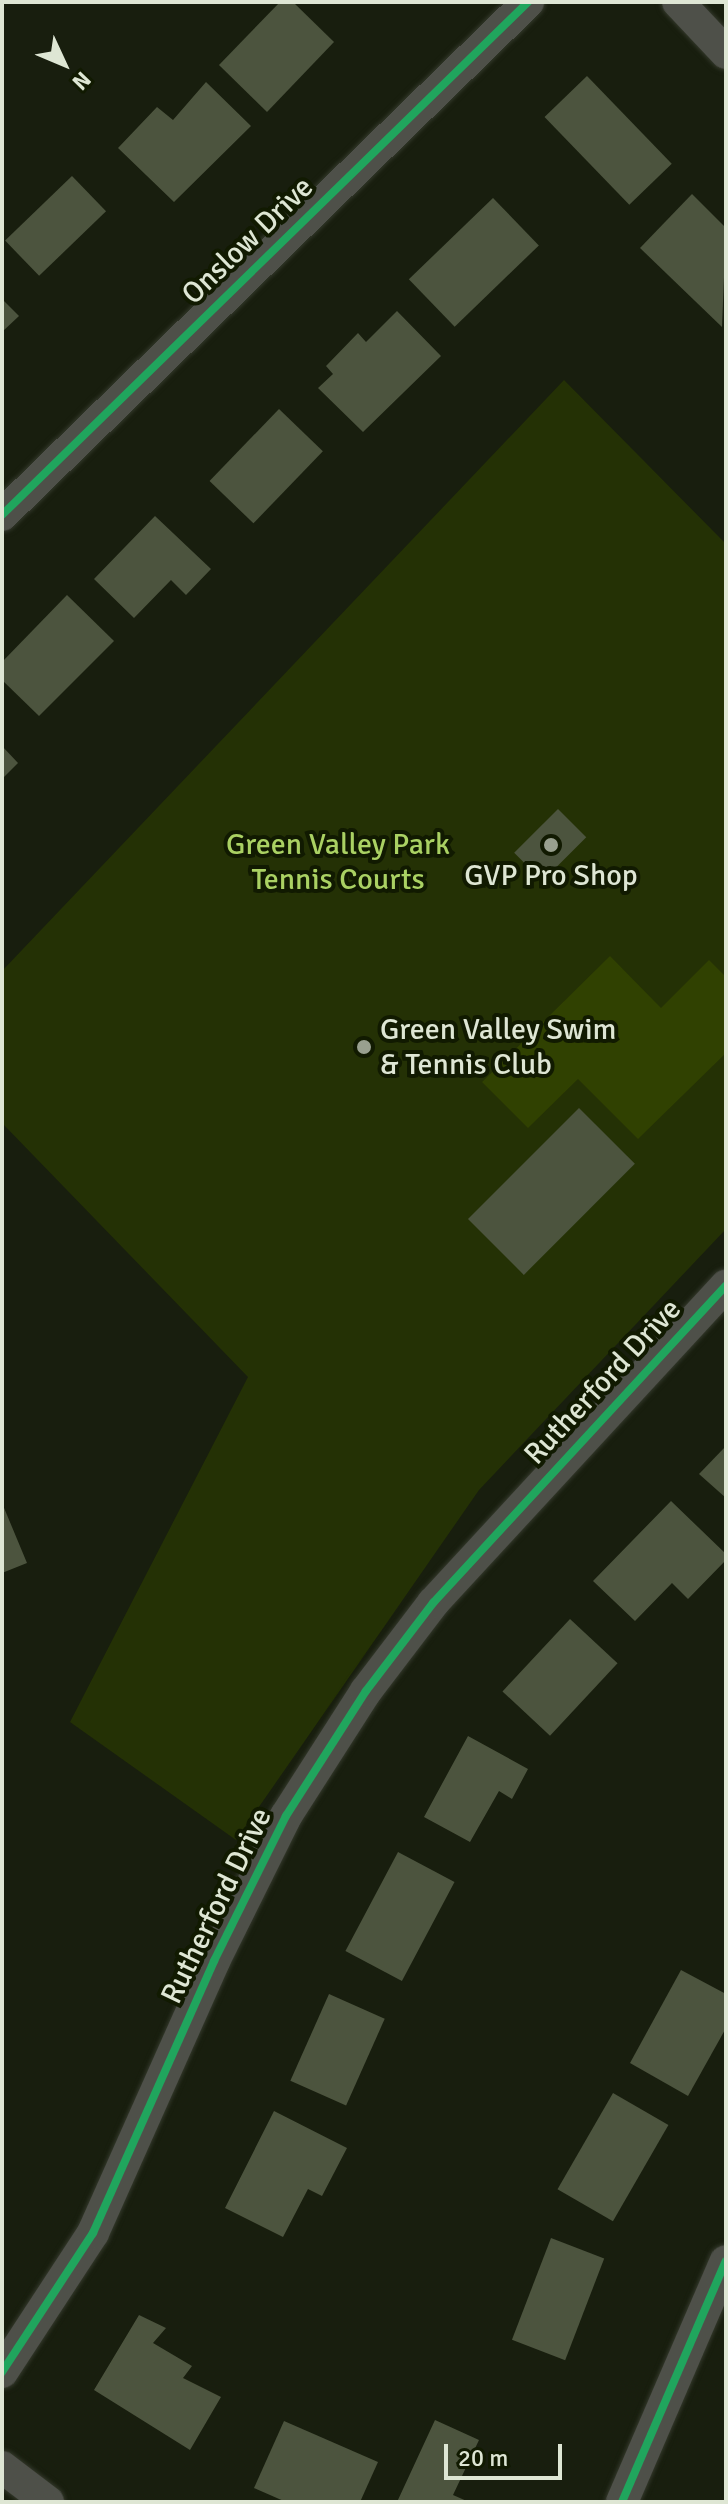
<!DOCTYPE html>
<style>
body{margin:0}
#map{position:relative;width:728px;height:2504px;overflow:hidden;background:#181e0e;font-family:Signika,sans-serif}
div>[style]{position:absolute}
.green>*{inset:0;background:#243105}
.water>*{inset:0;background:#304101}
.building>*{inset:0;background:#4c543e;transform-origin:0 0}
.roads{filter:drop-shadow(0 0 2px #33382b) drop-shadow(0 0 2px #33382b)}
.minor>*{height:32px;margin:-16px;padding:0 16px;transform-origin:16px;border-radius:16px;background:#4e5049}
.cycleway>*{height:8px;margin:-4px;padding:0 4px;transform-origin:4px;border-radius:4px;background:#20a55d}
.dots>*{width:22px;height:22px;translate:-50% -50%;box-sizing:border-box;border:4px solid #111a01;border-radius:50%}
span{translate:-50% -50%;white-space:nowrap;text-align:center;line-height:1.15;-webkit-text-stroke:8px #111a01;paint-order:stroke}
.street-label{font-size:30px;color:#dee6d4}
.park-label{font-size:30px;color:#aad163}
.poi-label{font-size:30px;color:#dee6d4}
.left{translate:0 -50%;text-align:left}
.frame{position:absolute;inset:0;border:4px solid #dee6d4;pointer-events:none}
.north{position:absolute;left:24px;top:24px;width:80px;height:80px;-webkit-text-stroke:6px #111a01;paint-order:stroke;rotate:134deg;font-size:22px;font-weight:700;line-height:32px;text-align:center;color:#dee6d4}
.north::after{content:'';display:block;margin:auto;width:28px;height:36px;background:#dee6d4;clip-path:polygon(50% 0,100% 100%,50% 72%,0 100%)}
.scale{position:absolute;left:444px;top:2444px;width:118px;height:36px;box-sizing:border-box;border:4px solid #dee6d4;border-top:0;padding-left:10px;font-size:24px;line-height:28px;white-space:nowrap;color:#dee6d4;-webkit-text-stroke:6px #111a01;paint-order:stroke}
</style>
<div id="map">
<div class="green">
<div style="clip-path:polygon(564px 380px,726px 544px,726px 1229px,479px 1490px,236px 1840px,70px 1722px,248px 1377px,2px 1123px,2px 971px)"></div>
</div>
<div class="water">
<div style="clip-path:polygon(610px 956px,661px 1008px,709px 960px,726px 977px,726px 1053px,638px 1139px,578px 1079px,528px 1128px,482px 1082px)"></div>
</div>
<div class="building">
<div style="clip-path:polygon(280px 2px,293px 2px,334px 42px,267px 112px,219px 65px)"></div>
<div style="left:587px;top:76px;width:122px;height:59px;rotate:46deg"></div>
<div style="clip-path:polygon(206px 82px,251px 126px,174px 202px,118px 148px,157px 107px,173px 120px)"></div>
<div style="left:72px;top:176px;width:49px;height:93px;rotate:46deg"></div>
<div style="clip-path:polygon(692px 194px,726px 228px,722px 327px,640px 248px)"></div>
<div style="left:493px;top:198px;width:66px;height:117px;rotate:46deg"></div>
<div style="clip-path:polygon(2px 299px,19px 316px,2px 332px)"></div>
<div style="clip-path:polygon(397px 311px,441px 356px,363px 432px,318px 388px,333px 374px,326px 366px,358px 333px,366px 342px)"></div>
<div style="left:279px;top:409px;width:61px;height:100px;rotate:44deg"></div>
<div style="clip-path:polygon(155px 516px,211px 569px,186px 595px,171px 580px,134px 618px,94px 579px)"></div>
<div style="clip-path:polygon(67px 595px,114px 641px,39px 716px,2px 680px,2px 662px)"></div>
<div style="clip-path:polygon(2px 746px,18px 763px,2px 779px)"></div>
<div style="left:558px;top:809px;width:40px;height:62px;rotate:45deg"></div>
<div style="left:579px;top:1108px;width:79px;height:157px;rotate:45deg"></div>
<div style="clip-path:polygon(726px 1446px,726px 1498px,699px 1474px)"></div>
<div style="clip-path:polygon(671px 1501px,726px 1554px,726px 1560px,688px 1599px,672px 1583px,635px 1621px,593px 1581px)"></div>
<div style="clip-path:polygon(2px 1503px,27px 1563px,2px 1573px)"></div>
<div style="left:570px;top:1619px;width:65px;height:99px;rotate:43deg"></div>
<div style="clip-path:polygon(468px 1736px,528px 1769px,512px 1799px,499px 1791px,470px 1842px,424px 1817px)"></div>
<div style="left:398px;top:1852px;width:64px;height:112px;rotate:28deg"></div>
<div style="clip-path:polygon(681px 1970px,726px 1994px,726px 2028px,688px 2096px,630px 2063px)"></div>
<div style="left:329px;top:1994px;width:61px;height:95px;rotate:24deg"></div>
<div style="left:613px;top:2093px;width:64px;height:111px;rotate:30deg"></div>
<div style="clip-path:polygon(274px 2111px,347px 2148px,322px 2196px,308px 2189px,283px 2237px,225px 2208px)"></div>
<div style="left:551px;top:2238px;width:57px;height:109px;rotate:21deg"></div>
<div style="clip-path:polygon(139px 2315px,166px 2328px,153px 2343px,192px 2366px,183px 2378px,221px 2397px,190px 2450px,94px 2390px)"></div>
<div style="clip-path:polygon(435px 2420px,479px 2440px,453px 2495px,469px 2502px,397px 2502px)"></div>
<div style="clip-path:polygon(284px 2421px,378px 2462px,360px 2502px,286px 2502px,254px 2488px)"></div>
</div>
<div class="roads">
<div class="minor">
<div style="left:678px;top:2px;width:70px;rotate:46.7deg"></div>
<div style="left:2px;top:515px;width:735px;rotate:-44.28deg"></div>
<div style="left:2px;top:2372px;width:166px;rotate:-56.8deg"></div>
<div style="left:93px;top:2233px;width:298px;rotate:-66deg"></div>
<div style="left:214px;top:1961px;width:162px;rotate:-63.6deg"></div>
<div style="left:286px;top:1816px;width:148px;rotate:-57.4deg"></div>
<div style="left:366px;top:1691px;width:111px;rotate:-52.7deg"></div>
<div style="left:433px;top:1603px;width:432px;rotate:-47.3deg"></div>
<div style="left:2px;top:2467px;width:58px;rotate:37.3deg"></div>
<div style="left:622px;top:2502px;width:262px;rotate:-66.7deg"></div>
</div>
</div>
<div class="cycleway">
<div style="left:2px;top:515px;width:735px;rotate:-44.28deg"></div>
<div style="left:2px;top:2372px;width:166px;rotate:-56.8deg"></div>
<div style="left:93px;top:2233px;width:298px;rotate:-66deg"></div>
<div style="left:214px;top:1961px;width:162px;rotate:-63.6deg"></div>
<div style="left:286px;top:1816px;width:148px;rotate:-57.4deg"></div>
<div style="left:366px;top:1691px;width:111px;rotate:-52.7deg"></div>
<div style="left:433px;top:1603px;width:432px;rotate:-47.3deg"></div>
<div style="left:622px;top:2502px;width:262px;rotate:-66.7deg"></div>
</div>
<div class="dots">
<div style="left:551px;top:845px;background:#99a08f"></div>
<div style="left:364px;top:1047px;background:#99a08f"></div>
</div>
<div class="street-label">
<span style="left:248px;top:241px;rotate:-44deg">Onslow Drive</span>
<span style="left:603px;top:1382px;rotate:-47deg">Rutherford Drive</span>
<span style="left:217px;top:1906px;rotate:-64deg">Rutherford Drive</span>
</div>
<div class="park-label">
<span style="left:338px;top:862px">Green Valley Park<br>Tennis Courts</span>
</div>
<div class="poi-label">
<span style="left:551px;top:876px">GVP Pro Shop</span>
<span class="left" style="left:380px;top:1047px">Green Valley Swim<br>&amp; Tennis Club</span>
</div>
<div class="frame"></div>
<div class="north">N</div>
<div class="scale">20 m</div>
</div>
